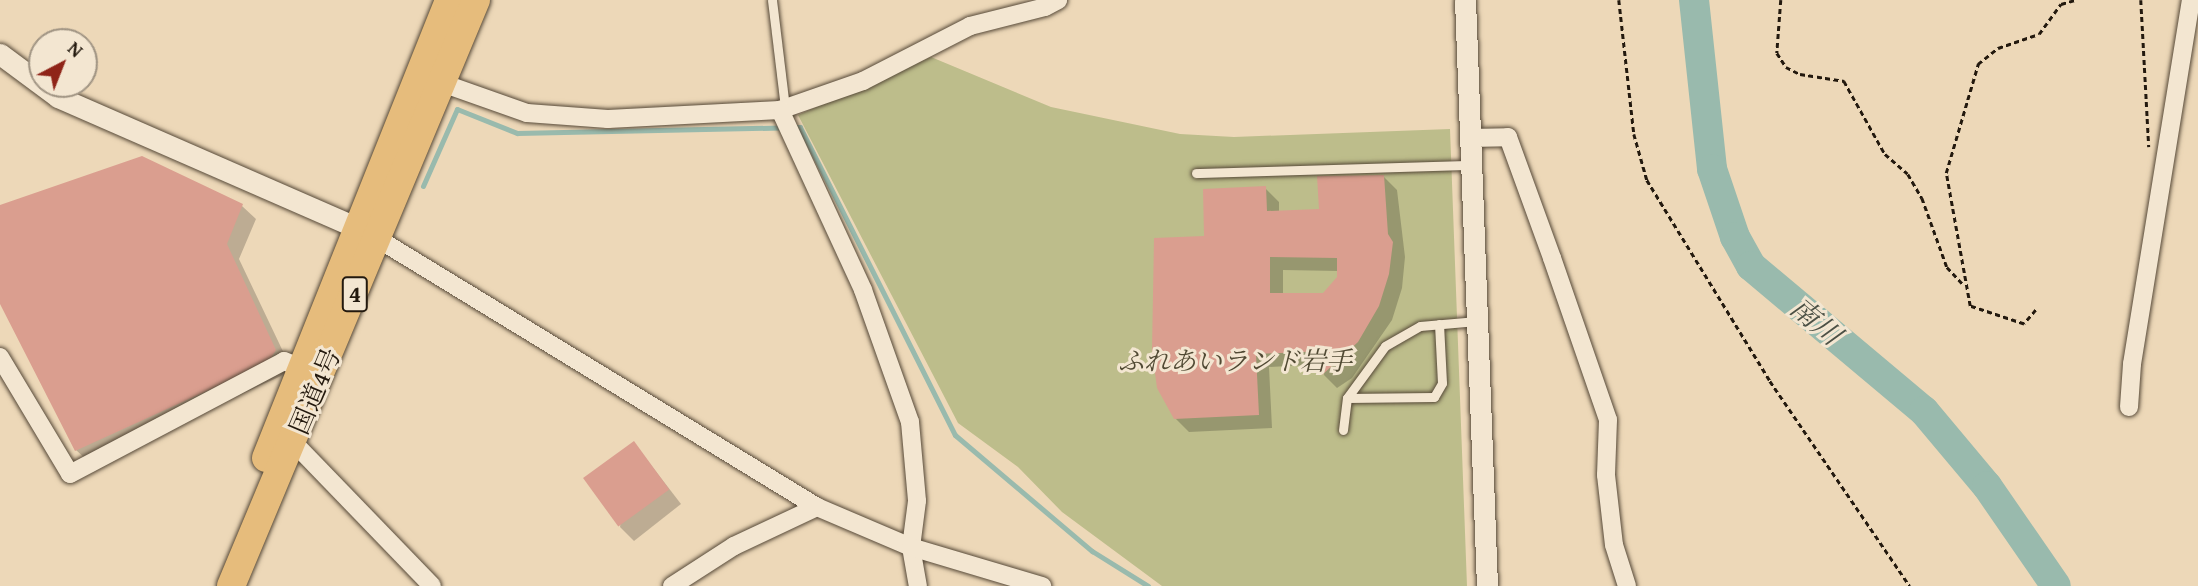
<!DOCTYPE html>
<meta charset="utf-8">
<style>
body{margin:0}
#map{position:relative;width:2198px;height:586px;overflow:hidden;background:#edd8b8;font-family:"Gentium Book Plus","Noto Serif JP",serif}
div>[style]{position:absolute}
.green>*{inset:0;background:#bdbd8b}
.shadow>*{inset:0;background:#0003}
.stream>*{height:5px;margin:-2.5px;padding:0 2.5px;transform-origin:2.5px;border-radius:2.5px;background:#99baad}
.river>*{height:30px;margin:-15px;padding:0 15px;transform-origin:15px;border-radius:15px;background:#99baad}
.building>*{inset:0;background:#da9e8f;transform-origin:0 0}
.path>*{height:2.5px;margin-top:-1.25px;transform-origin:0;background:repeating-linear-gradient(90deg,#23190e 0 5px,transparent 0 8.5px)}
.roads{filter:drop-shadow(0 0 2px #564938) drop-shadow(0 0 2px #564938)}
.service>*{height:9px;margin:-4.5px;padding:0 4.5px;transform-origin:4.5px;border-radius:4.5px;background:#f3e6d1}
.minor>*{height:18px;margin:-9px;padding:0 9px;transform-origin:9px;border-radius:9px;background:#f3e6d1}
.tertiary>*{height:21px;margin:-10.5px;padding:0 10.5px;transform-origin:10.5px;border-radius:10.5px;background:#f3e6d1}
.trunk>*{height:28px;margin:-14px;padding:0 14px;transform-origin:14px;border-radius:14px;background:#e6bc7c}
span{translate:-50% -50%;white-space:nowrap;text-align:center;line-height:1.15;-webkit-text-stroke:6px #f3e6d1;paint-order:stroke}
.shield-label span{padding:2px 5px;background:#f3e6d1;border:2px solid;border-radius:5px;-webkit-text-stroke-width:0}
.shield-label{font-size:24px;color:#23190e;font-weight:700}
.park-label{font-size:26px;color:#514a34;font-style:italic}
.street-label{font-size:26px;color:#23190e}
.water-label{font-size:28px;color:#4c5146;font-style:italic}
.north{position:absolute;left:28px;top:28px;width:70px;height:70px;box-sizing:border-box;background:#f3e6d1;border:2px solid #a09483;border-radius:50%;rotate:42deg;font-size:19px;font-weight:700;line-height:28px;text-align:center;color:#23190e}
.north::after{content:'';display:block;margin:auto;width:24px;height:32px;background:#8f2418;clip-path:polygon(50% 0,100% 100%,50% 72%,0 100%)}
</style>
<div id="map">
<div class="green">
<div style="clip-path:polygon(931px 57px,1051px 107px,1180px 134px,1234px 137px,1450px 129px,1467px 586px,1162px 586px,1062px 512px,1018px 467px,958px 423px,798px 115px)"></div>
</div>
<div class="shadow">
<div style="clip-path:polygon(evenodd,1383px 176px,1397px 190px,1405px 257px,1402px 288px,1392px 320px,1352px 378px,1337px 388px,1324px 375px,1325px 364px,1269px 367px,1272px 428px,1189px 432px,1175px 418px,1206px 238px,1265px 188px,1279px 202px,1279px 212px,1321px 210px,1383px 176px,1283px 270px,1339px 271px,1339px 277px,1323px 295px,1283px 295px,1283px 270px)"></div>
<div style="clip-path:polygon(242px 206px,256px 219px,239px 259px,289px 364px,281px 376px,90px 463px,76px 450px,0 300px,0 207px)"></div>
<div style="clip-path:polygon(634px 443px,681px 504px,634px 541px,620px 527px)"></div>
</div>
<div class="stream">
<div style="left:423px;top:186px;width:84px;rotate:-66.2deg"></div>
<div style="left:457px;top:109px;width:65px;rotate:21.8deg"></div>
<div style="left:517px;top:133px;width:283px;rotate:-1.2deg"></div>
<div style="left:800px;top:127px;width:345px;rotate:63.3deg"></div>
<div style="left:955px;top:435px;width:180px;rotate:40.3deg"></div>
<div style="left:1092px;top:551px;width:66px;rotate:32deg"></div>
</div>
<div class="river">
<div style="left:1694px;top:0;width:170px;rotate:83.9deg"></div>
<div style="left:1712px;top:169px;width:72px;rotate:71.3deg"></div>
<div style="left:1735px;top:237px;width:33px;rotate:61deg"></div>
<div style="left:1751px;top:266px;width:226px;rotate:40deg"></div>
<div style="left:1924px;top:411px;width:98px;rotate:50deg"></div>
<div style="left:1987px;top:486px;width:121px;rotate:55.4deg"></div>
</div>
<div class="building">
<div style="clip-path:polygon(142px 156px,243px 204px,227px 244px,276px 350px,268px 363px,75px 451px,0 304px,0 205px)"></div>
<div style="clip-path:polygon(evenodd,1384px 175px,1388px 234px,1393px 242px,1389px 274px,1379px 306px,1358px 342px,1322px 375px,1324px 351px,1256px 354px,1259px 415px,1174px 419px,1157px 388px,1152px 351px,1154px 238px,1204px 236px,1203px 189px,1266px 186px,1267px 211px,1319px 209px,1317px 176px,1384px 175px,1270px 257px,1337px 258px,1337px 277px,1323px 293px,1270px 293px,1270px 257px)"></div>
<div style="left:634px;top:441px;width:60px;height:63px;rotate:54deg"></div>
</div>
<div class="path">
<div style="left:1619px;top:0;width:135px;rotate:83.6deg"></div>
<div style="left:1634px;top:134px;width:48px;rotate:74.2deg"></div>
<div style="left:1647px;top:180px;width:236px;rotate:58.5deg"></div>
<div style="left:1770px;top:381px;width:248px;rotate:55.7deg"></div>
<div style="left:1781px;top:0;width:53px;rotate:94.3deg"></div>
<div style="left:1777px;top:53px;width:17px;rotate:57deg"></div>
<div style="left:1786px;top:67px;width:16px;rotate:27deg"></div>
<div style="left:1800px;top:74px;width:45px;rotate:9deg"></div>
<div style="left:1844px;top:81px;width:84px;rotate:60.7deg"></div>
<div style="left:1885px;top:154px;width:30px;rotate:41deg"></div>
<div style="left:1908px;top:174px;width:28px;rotate:60deg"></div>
<div style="left:1922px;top:198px;width:73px;rotate:70.1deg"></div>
<div style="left:1947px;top:267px;width:25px;rotate:47deg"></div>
<div style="left:2141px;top:0;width:147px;rotate:86.9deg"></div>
<div style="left:2036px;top:310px;width:18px;rotate:131deg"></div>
<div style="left:2024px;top:324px;width:57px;rotate:-161.6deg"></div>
<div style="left:1970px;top:306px;width:135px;rotate:-100.2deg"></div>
<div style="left:1946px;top:173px;width:114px;rotate:-73.6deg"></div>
<div style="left:1978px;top:64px;width:26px;rotate:-39deg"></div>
<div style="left:1998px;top:48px;width:43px;rotate:-18.9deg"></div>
<div style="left:2039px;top:34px;width:37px;rotate:-54deg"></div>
<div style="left:2061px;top:4px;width:15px;rotate:-16deg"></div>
</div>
<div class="roads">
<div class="service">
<div style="left:772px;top:0;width:108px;rotate:83.1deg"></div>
<div style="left:1196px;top:173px;width:274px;rotate:-1.7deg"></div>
<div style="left:1347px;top:398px;width:87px;rotate:-0.7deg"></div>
<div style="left:1434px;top:397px;width:16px;rotate:-60deg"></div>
<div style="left:1442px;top:383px;width:59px;rotate:-92.9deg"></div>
<div style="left:1343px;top:430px;width:32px;rotate:-83deg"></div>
<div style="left:1347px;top:398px;width:64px;rotate:-53.8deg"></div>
<div style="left:1385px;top:346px;width:40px;rotate:-29.7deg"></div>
<div style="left:1420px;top:326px;width:57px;rotate:-5deg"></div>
</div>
<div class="minor">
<div style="left:442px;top:83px;width:90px;rotate:19.4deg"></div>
<div style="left:527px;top:113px;width:81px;rotate:4.2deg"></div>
<div style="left:608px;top:119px;width:172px;rotate:-3deg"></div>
<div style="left:780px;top:110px;width:88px;rotate:-19.3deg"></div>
<div style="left:863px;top:81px;width:120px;rotate:-27.2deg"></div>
<div style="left:970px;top:26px;width:77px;rotate:-14.2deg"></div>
<div style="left:1045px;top:7px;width:15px;rotate:-28deg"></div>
<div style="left:780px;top:110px;width:198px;rotate:65.2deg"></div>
<div style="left:863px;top:290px;width:140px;rotate:70.4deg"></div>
<div style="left:910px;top:422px;width:79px;rotate:84.9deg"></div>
<div style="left:917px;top:501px;width:46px;rotate:97.4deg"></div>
<div style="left:911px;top:547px;width:40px;rotate:80deg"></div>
<div style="left:1469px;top:138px;width:39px;rotate:-1deg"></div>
<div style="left:1508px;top:137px;width:129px;rotate:70deg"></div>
<div style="left:1552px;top:258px;width:171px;rotate:70.9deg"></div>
<div style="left:1608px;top:420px;width:55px;rotate:92.1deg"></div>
<div style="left:1606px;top:475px;width:70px;rotate:83.5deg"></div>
<div style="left:1614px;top:545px;width:43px;rotate:72.4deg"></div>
<div style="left:370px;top:234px;width:524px;rotate:31.41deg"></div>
<div style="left:817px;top:507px;width:102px;rotate:23.1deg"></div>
<div style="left:911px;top:547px;width:137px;rotate:16.6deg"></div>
<div style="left:0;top:357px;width:136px;rotate:59.1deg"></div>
<div style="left:70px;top:474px;width:242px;rotate:-27.8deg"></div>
<div style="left:284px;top:361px;width:19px;rotate:21deg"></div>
<div style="left:2129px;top:407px;width:43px;rotate:-86deg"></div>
<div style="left:2132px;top:364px;width:369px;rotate:-80.8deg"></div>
<div style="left:293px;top:442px;width:200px;rotate:46deg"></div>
<div style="left:672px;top:586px;width:74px;rotate:-32.8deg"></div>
<div style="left:734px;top:546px;width:92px;rotate:-25.2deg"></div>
</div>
<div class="tertiary">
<div style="left:1465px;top:0;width:586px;rotate:87.85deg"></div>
<div style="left:0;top:54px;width:72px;rotate:36.6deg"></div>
<div style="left:58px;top:97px;width:330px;rotate:23.6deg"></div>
</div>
<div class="trunk">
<div style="left:266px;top:458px;width:493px;rotate:-68.2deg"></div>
<div style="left:231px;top:586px;width:635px;rotate:-67.31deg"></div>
</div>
</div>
<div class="shield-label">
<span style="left:355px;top:294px">4</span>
</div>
<div class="park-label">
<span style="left:1235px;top:361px">ふれあいランド岩手</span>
</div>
<div class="street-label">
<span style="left:315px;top:391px;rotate:-67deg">国道4号</span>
</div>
<div class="water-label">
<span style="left:1816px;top:321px;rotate:40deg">南川</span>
</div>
<div class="north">N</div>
</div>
